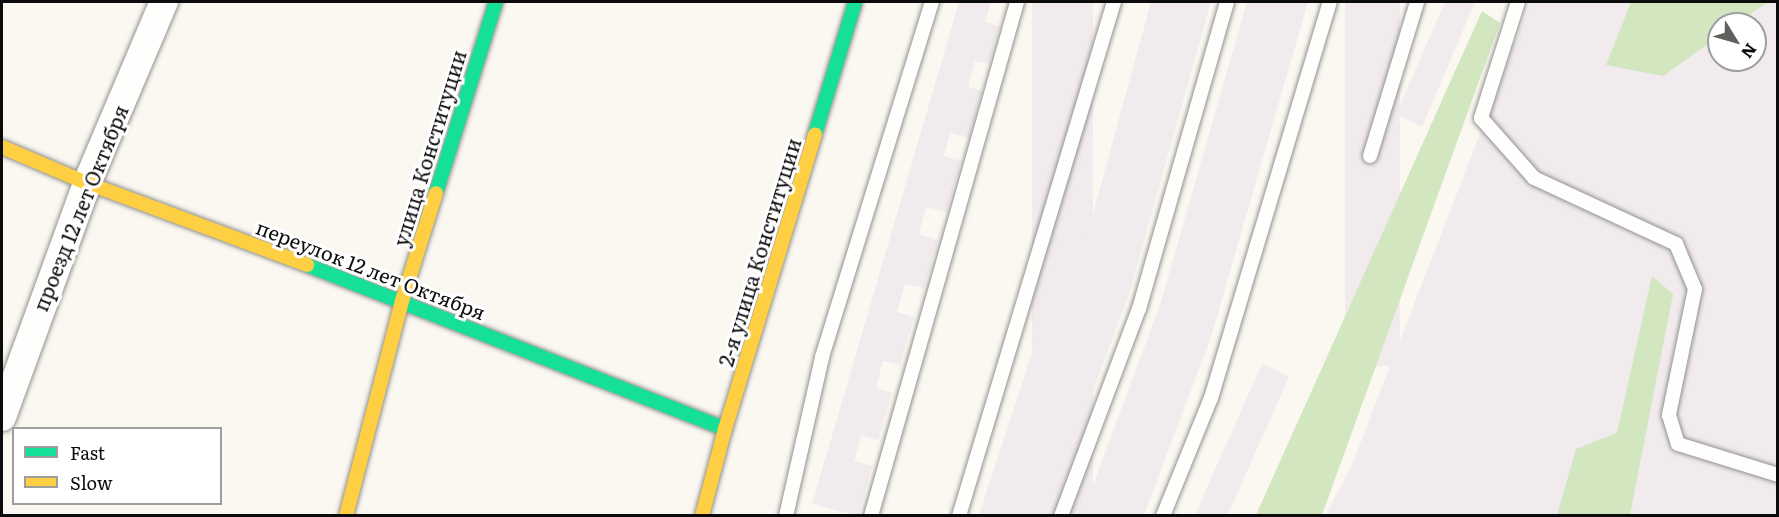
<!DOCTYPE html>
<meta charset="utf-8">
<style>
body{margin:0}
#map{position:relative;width:1779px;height:517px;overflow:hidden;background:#faf8f1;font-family:Literata,serif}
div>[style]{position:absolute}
.industrial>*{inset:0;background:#f1ebee;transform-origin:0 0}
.forest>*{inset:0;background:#d2e6c0}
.roads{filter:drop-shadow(0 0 2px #93928f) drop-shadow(0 0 2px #93928f)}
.lane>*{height:14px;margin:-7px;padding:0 7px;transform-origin:7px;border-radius:7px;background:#fefefd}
.street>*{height:28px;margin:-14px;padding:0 14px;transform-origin:14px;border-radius:14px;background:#fefefd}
.fast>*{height:14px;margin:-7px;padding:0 7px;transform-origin:7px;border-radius:7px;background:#16e098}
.slow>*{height:14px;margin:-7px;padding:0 7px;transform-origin:7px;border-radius:7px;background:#ffcf43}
span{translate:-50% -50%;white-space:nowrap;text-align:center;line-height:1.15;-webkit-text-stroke:6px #fff;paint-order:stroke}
.street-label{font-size:20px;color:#0c0c0c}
.frame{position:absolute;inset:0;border:3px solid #0c0c0c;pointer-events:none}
.legend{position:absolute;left:12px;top:427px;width:210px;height:78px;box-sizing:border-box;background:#fff;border:2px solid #9e9e9e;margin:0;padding:8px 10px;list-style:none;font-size:18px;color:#0c0c0c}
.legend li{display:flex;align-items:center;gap:12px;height:30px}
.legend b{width:30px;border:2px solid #9e9e9e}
.north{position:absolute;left:1707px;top:12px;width:60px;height:60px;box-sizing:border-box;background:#fff;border:2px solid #9e9e9e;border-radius:50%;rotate:127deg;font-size:16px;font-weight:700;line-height:24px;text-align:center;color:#0c0c0c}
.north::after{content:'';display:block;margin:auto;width:21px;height:27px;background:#5f5f5c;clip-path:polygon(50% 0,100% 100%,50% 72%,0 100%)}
</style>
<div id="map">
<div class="industrial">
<div style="clip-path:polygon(959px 2px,991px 2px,985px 22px,999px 26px,989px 64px,975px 61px,968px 87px,982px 91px,969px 138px,950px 133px,944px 156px,961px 161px,947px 212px,926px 207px,919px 234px,938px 240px,924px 288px,905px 284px,897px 312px,914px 317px,900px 365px,883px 361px,876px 388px,892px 393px,878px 440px,861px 436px,854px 461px,872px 466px,859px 515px,855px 515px,812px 504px)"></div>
<div style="left:1032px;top:2px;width:61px;height:534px"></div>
<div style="clip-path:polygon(1151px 2px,1211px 2px,1129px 294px,1047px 515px,979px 515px,1061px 264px,1078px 269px)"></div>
<div style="clip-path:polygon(1247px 2px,1308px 2px,1211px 337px,1144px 515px,1082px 515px,1160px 305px)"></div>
<div style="left:1345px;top:2px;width:55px;height:364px"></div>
<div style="clip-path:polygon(1445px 2px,1475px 2px,1422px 127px,1396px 114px)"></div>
<div style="clip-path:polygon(evenodd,1531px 2px,1777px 2px,1777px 515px,1325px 516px,1351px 467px,1531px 2px,1719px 24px,1755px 24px,1755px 60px,1719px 60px,1719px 24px)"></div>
<div style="left:1262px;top:364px;width:30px;height:166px;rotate:24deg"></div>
</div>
<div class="forest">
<div style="clip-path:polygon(1631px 2px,1768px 2px,1736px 24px,1719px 24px,1719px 36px,1663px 76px,1606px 65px)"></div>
<div style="clip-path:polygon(1482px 11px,1500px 23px,1322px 515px,1256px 515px)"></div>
<div style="clip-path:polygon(1652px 276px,1673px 294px,1630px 515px,1557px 515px,1576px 449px,1617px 433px)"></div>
</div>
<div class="roads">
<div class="lane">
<div style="left:1518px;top:2px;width:122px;rotate:107.7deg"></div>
<div style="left:1481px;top:118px;width:80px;rotate:48.5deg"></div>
<div style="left:1534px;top:178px;width:157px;rotate:24.9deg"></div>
<div style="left:1676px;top:244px;width:49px;rotate:67.1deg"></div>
<div style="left:1695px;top:289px;width:129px;rotate:101.7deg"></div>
<div style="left:1669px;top:415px;width:30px;rotate:73deg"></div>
<div style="left:1678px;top:444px;width:105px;rotate:17.2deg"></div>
<div style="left:1370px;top:156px;width:161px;rotate:-73deg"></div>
<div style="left:786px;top:516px;width:163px;rotate:-77.2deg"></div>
<div style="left:822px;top:357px;width:372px;rotate:-72.8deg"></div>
<div style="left:871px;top:516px;width:534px;rotate:-74.14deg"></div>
<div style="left:959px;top:516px;width:537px;rotate:-73.22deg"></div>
<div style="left:1061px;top:516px;width:221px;rotate:-69.4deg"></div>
<div style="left:1139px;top:309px;width:319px;rotate:-74deg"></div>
<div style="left:1163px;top:516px;width:127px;rotate:-67.9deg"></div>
<div style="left:1211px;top:398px;width:413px;rotate:-73.3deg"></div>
</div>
<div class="street">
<div style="left:2px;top:417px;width:249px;rotate:-70deg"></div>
<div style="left:87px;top:183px;width:197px;rotate:-67deg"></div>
</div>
<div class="fast">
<div style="left:815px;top:134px;width:138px;rotate:-73.1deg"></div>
<div style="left:436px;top:193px;width:200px;rotate:-72.6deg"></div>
<div style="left:307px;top:265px;width:449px;rotate:21.4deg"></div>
</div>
<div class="slow">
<div style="left:2px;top:147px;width:92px;rotate:23deg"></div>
<div style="left:87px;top:183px;width:235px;rotate:20.4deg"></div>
<div style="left:346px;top:516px;width:222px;rotate:-75.4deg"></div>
<div style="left:402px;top:301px;width:113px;rotate:-72.5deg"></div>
<div style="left:702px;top:516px;width:90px;rotate:-75.2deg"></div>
<div style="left:725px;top:429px;width:308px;rotate:-73deg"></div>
</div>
</div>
<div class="street-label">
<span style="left:429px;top:148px;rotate:-73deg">улица Конституции</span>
<span style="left:80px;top:208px;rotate:-68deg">проезд 12 лет Октября</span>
<span style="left:759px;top:252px;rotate:-73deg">2-я улица Конституции</span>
<span style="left:371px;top:269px;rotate:21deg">переулок 12 лет Октября</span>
</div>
<div class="frame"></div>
<ul class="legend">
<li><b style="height:8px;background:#16e098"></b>Fast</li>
<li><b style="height:8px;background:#ffcf43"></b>Slow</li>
</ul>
<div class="north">N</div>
</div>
